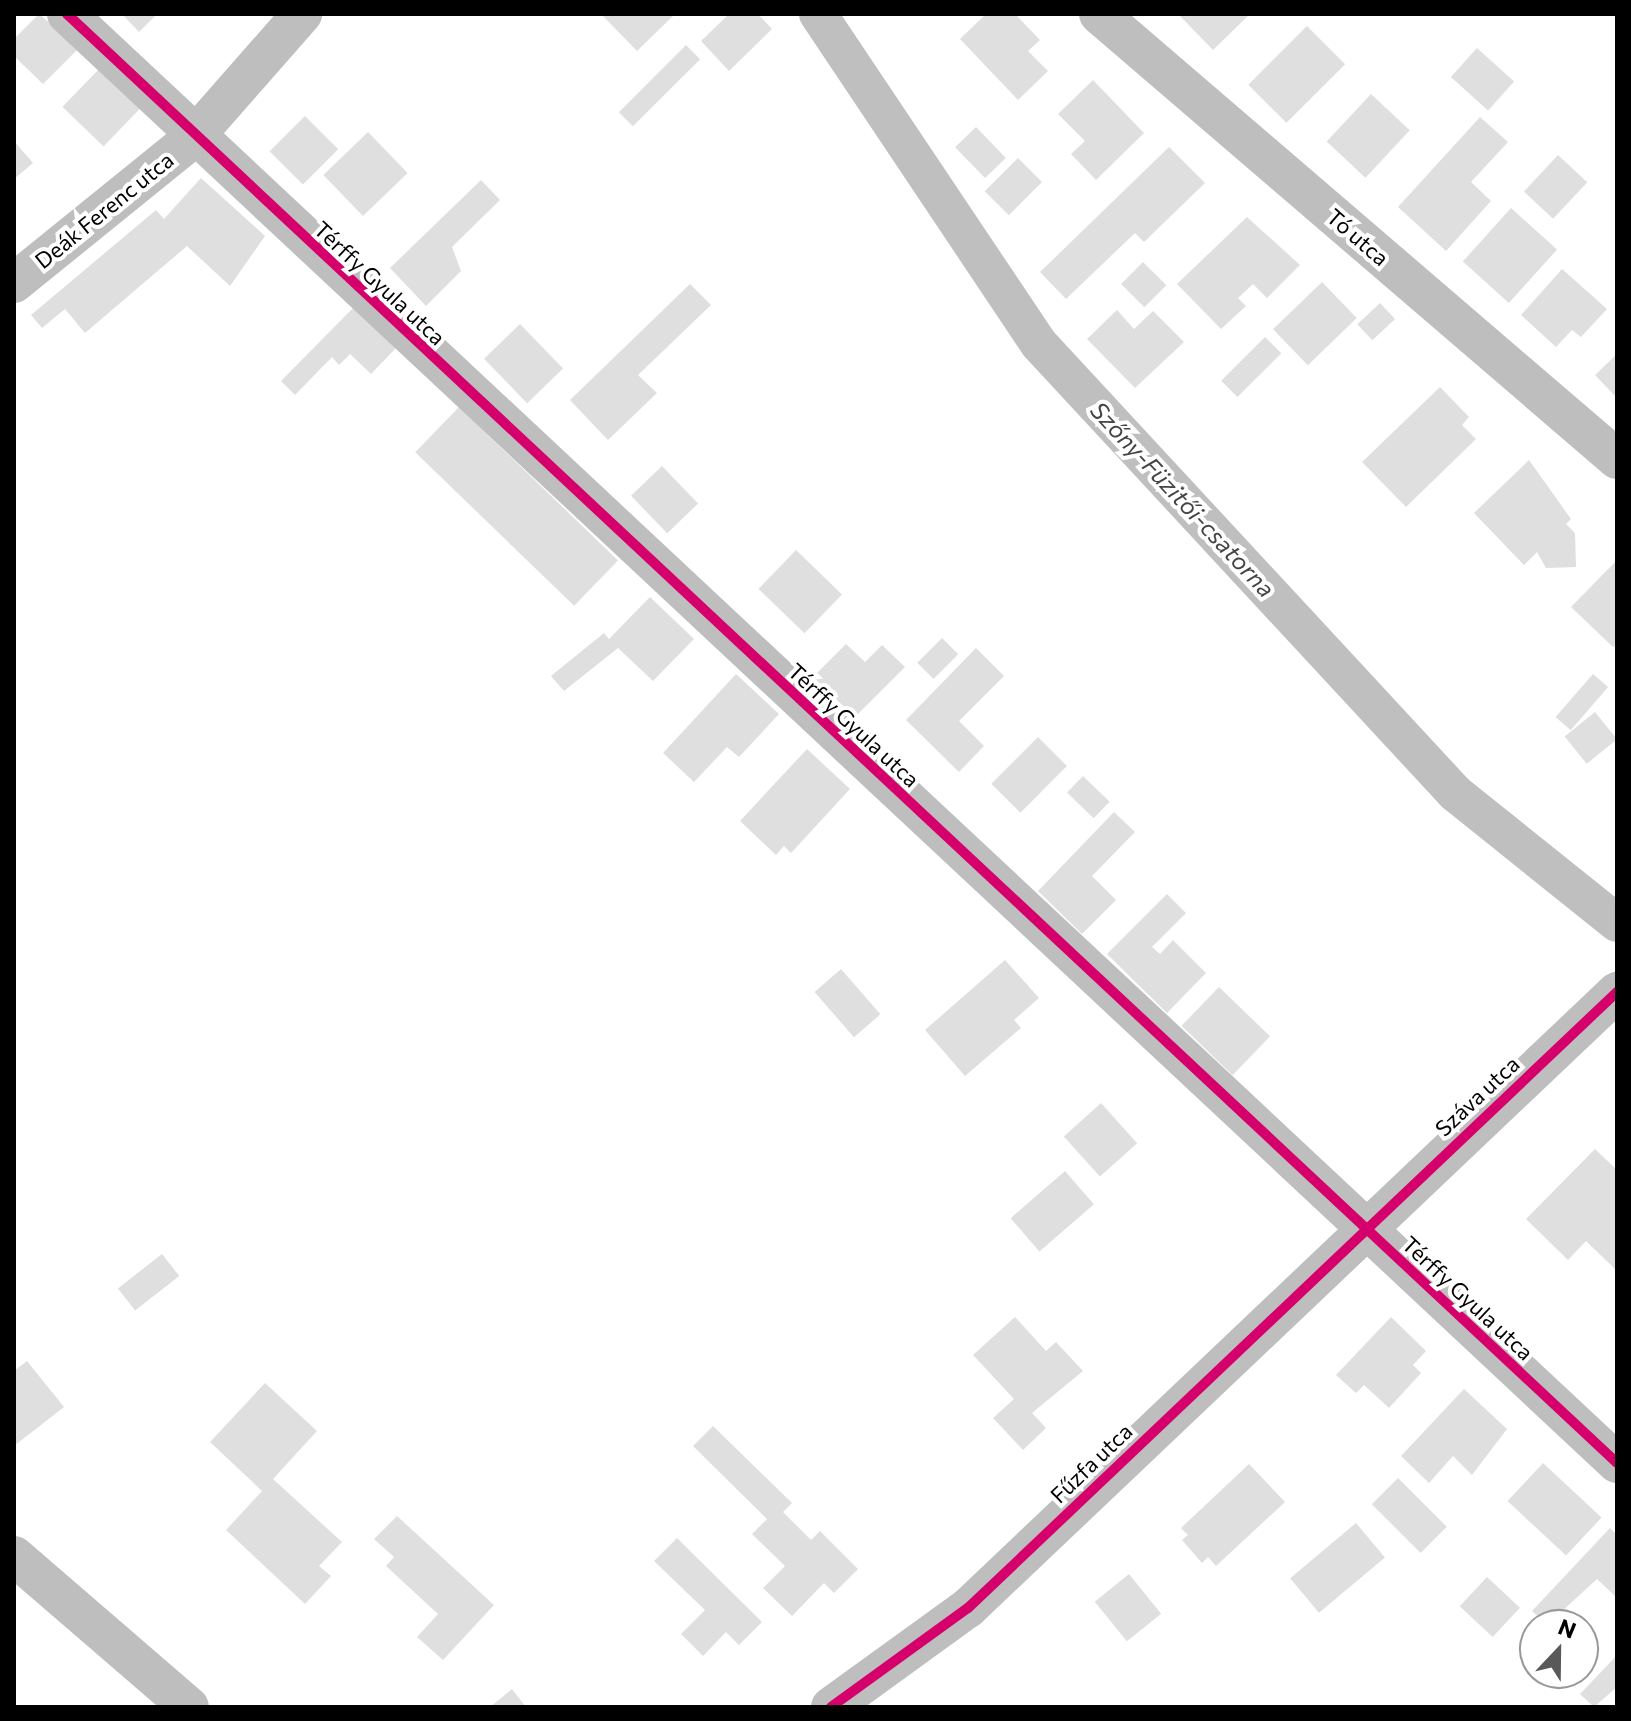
<!DOCTYPE html>
<meta charset="utf-8">
<style>
body{margin:0}
#map{position:relative;width:1631px;height:1721px;overflow:hidden;background:#fff;font-family:Commissioner,sans-serif}
div>[style]{position:absolute}
.canal>*{height:38px;margin:-19px;padding:0 19px;transform-origin:19px;border-radius:19px;background:#bfbfbf}
.building>*{inset:0;background:#dfdfdf;transform-origin:0 0}
.minor>*{height:40px;margin:-20px;padding:0 20px;transform-origin:20px;border-radius:20px;background:#bebebe}
.cycleway>*{height:10px;margin:-5px;padding:0 5px;transform-origin:5px;border-radius:5px;background:#d6006c}
span{translate:-50% -50%;white-space:nowrap;text-align:center;line-height:1.15;-webkit-text-stroke:8px #fff;paint-order:stroke}
.street-label{font-size:22px;color:#000}
.water-label{font-size:24px;color:#444;font-style:italic}
.frame{position:absolute;inset:0;border:16px solid #000;pointer-events:none}
.north{position:absolute;left:1519px;top:1609px;width:80px;height:80px;box-sizing:border-box;background:#fff;border:2px solid #999;border-radius:50%;rotate:22deg;font-size:22px;font-weight:700;line-height:32px;text-align:center;color:#000}
.north::after{content:'';display:block;margin:auto;width:28px;height:36px;background:#595959;clip-path:polygon(50% 0,100% 100%,50% 72%,0 100%)}
</style>
<div id="map">
<div class="canal">
<div style="left:818px;top:14px;width:397px;rotate:56.2deg"></div>
<div style="left:1039px;top:344px;width:612px;rotate:47.18deg"></div>
<div style="left:1455px;top:793px;width:208px;rotate:38.7deg"></div>
</div>
<div class="building">
<div style="clip-path:polygon(39px 14px,79px 48px,43px 84px,14px 56px,14px 39px)"></div>
<div style="clip-path:polygon(122px 14px,157px 14px,139px 32px)"></div>
<div style="clip-path:polygon(601px 14px,675px 14px,637px 51px)"></div>
<div style="clip-path:polygon(729px 14px,758px 14px,772px 29px,729px 71px,701px 41px)"></div>
<div style="clip-path:polygon(986px 14px,1015px 14px,1040px 40px,1028px 51px,1048px 71px,1018px 100px,960px 39px)"></div>
<div style="clip-path:polygon(1178px 14px,1250px 14px,1213px 50px)"></div>
<div style="left:1307px;top:26px;width:54px;height:83px;rotate:45deg"></div>
<div style="left:686px;top:45px;width:20px;height:95px;rotate:45deg"></div>
<div style="left:1477px;top:48px;width:50px;height:39px;rotate:42deg"></div>
<div style="left:100px;top:68px;width:57px;height:54px;rotate:44deg"></div>
<div style="clip-path:polygon(1093px 80px,1144px 133px,1096px 180px,1071px 154px,1085px 141px,1058px 114px)"></div>
<div style="left:1371px;top:94px;width:53px;height:65px;rotate:43deg"></div>
<div style="left:305px;top:116px;width:47px;height:50px;rotate:45deg"></div>
<div style="clip-path:polygon(1480px 117px,1508px 142px,1471px 182px,1491px 201px,1446px 251px,1398px 207px)"></div>
<div style="left:976px;top:127px;width:43px;height:29px;rotate:46deg"></div>
<div style="left:368px;top:132px;width:57px;height:62px;rotate:46deg"></div>
<div style="clip-path:polygon(14px 141px,33px 163px,14px 179px)"></div>
<div style="clip-path:polygon(1169px 147px,1205px 183px,1144px 242px,1135px 233px,1066px 299px,1040px 272px)"></div>
<div style="left:1558px;top:155px;width:40px;height:50px;rotate:43deg"></div>
<div style="left:1018px;top:158px;width:34px;height:47px;rotate:45deg"></div>
<div style="clip-path:polygon(201px 178px,265px 236px,230px 286px,187px 246px,85px 333px,65px 309px,42px 328px,31px 315px,156px 210px,164px 219px)"></div>
<div style="clip-path:polygon(481px 180px,500px 200px,452px 247px,461px 271px,426px 306px,390px 268px)"></div>
<div style="left:1511px;top:208px;width:62px;height:72px;rotate:42deg"></div>
<div style="clip-path:polygon(1247px 217px,1300px 265px,1267px 298px,1253px 284px,1238px 298px,1246px 306px,1221px 329px,1177px 284px)"></div>
<div style="left:1143px;top:262px;width:33px;height:31px;rotate:45deg"></div>
<div style="clip-path:polygon(1562px 269px,1607px 309px,1581px 337px,1572px 330px,1556px 347px,1521px 315px)"></div>
<div style="left:1322px;top:282px;width:50px;height:68px;rotate:46deg"></div>
<div style="clip-path:polygon(690px 284px,711px 305px,638px 375px,657px 393px,608px 440px,570px 400px)"></div>
<div style="left:1380px;top:303px;width:22px;height:31px;rotate:47deg"></div>
<div style="clip-path:polygon(354px 307px,396px 348px,371px 374px,350px 354px,339px 365px,332px 357px,295px 395px,281px 381px)"></div>
<div style="clip-path:polygon(1117px 310px,1134px 329px,1153px 311px,1184px 342px,1135px 388px,1087px 339px)"></div>
<div style="left:520px;top:324px;width:62px;height:50px;rotate:46deg"></div>
<div style="left:1265px;top:337px;width:23px;height:62px;rotate:45deg"></div>
<div style="clip-path:polygon(1617px 354px,1617px 398px,1595px 375px)"></div>
<div style="clip-path:polygon(1440px 387px,1469px 417px,1462px 425px,1476px 439px,1406px 507px,1362px 462px)"></div>
<div style="left:459px;top:407px;width:221px;height:63px;rotate:44deg"></div>
<div style="clip-path:polygon(1529px 460px,1571px 519px,1566px 524px,1575px 533px,1576px 567px,1546px 568px,1537px 552px,1524px 565px,1474px 513px)"></div>
<div style="left:662px;top:466px;width:52px;height:43px;rotate:46deg"></div>
<div style="left:796px;top:550px;width:64px;height:54px;rotate:44deg"></div>
<div style="clip-path:polygon(1617px 560px,1617px 644px,1613px 647px,1571px 607px)"></div>
<div style="clip-path:polygon(650px 597px,694px 639px,653px 681px,618px 648px,564px 691px,551px 676px,604px 633px,609px 639px)"></div>
<div style="left:942px;top:638px;width:23px;height:35px;rotate:45deg"></div>
<div style="clip-path:polygon(846px 644px,865px 662px,882px 645px,905px 667px,854px 718px,813px 677px)"></div>
<div style="clip-path:polygon(976px 648px,1004px 676px,959px 721px,984px 746px,959px 772px,906px 720px)"></div>
<div style="clip-path:polygon(736px 674px,779px 714px,739px 757px,727px 747px,694px 782px,663px 753px)"></div>
<div style="left:1593px;top:674px;width:20px;height:57px;rotate:41deg"></div>
<div style="left:1595px;top:712px;width:35px;height:39px;rotate:51deg"></div>
<div style="left:1038px;top:737px;width:41px;height:66px;rotate:45deg"></div>
<div style="clip-path:polygon(807px 749px,850px 789px,791px 853px,784px 846px,776px 855px,740px 821px)"></div>
<div style="left:1083px;top:776px;width:37px;height:23px;rotate:44deg"></div>
<div style="clip-path:polygon(1114px 812px,1135px 832px,1092px 876px,1116px 900px,1082px 934px,1038px 891px)"></div>
<div style="clip-path:polygon(1167px 894px,1186px 913px,1152px 947px,1160px 954px,1173px 940px,1206px 973px,1167px 1013px,1107px 954px)"></div>
<div style="clip-path:polygon(1005px 960px,1039px 998px,1014px 1020px,1021px 1028px,965px 1076px,925px 1030px)"></div>
<div style="left:841px;top:969px;width:60px;height:35px;rotate:49deg"></div>
<div style="left:1219px;top:987px;width:71px;height:54px;rotate:44deg"></div>
<div style="left:1101px;top:1103px;width:54px;height:50px;rotate:48deg"></div>
<div style="clip-path:polygon(1595px 1149px,1617px 1170px,1617px 1271px,1586px 1241px,1568px 1260px,1526px 1219px)"></div>
<div style="left:1065px;top:1171px;width:44px;height:72px;rotate:49deg"></div>
<div style="left:162px;top:1254px;width:28px;height:56px;rotate:52deg"></div>
<div style="clip-path:polygon(1015px 1317px,1046px 1351px,1056px 1342px,1083px 1371px,1032px 1413px,1046px 1428px,1023px 1450px,993px 1418px,1014px 1399px,973px 1355px)"></div>
<div style="clip-path:polygon(1391px 1317px,1426px 1351px,1413px 1365px,1421px 1373px,1389px 1408px,1364px 1385px,1356px 1393px,1336px 1375px)"></div>
<div style="clip-path:polygon(27px 1361px,64px 1407px,14px 1446px,14px 1371px)"></div>
<div style="clip-path:polygon(265px 1383px,317px 1431px,273px 1479px,342px 1542px,319px 1566px,331px 1576px,305px 1604px,226px 1530px,262px 1491px,210px 1442px)"></div>
<div style="clip-path:polygon(1464px 1389px,1507px 1429px,1472px 1475px,1453px 1456px,1429px 1483px,1401px 1456px)"></div>
<div style="clip-path:polygon(713px 1426px,792px 1503px,783px 1512px,811px 1540px,820px 1531px,858px 1569px,834px 1593px,824px 1583px,792px 1616px,763px 1588px,785px 1566px,752px 1534px,767px 1519px,693px 1446px)"></div>
<div style="left:1543px;top:1463px;width:80px;height:52px;rotate:43deg"></div>
<div style="clip-path:polygon(1249px 1464px,1285px 1502px,1216px 1566px,1208px 1557px,1202px 1563px,1182px 1540px,1188px 1535px,1181px 1528px)"></div>
<div style="left:1398px;top:1478px;width:69px;height:37px;rotate:45deg"></div>
<div style="clip-path:polygon(397px 1516px,494px 1605px,443px 1660px,417px 1637px,438px 1614px,386px 1566px,394px 1557px,374px 1539px)"></div>
<div style="left:1356px;top:1523px;width:45px;height:86px;rotate:50deg"></div>
<div style="clip-path:polygon(1610px 1528px,1617px 1535px,1617px 1598px,1597px 1579px,1547px 1625px,1532px 1611px)"></div>
<div style="clip-path:polygon(677px 1538px,762px 1622px,739px 1645px,726px 1632px,703px 1656px,681px 1634px,705px 1610px,654px 1561px)"></div>
<div style="left:1129px;top:1574px;width:51px;height:44px;rotate:51deg"></div>
<div style="left:1487px;top:1577px;width:45px;height:40px;rotate:43deg"></div>
<div style="clip-path:polygon(1617px 1655px,1617px 1687px,1594px 1707px,1580px 1694px)"></div>
<div style="clip-path:polygon(512px 1689px,526px 1707px,490px 1707px)"></div>
</div>
<div class="minor">
<div style="left:67px;top:14px;width:2122px;rotate:43.07deg"></div>
<div style="left:1099px;top:14px;width:683px;rotate:40.66deg"></div>
<div style="left:14px;top:283px;width:232px;rotate:-39deg"></div>
<div style="left:194px;top:137px;width:164px;rotate:-48.7deg"></div>
<div style="left:14px;top:1556px;width:231px;rotate:40.8deg"></div>
<div style="left:831px;top:1707px;width:169px;rotate:-35.9deg"></div>
<div style="left:968px;top:1608px;width:895px;rotate:-43.51deg"></div>
</div>
<div class="cycleway">
<div style="left:67px;top:14px;width:2122px;rotate:43.07deg"></div>
<div style="left:831px;top:1707px;width:169px;rotate:-35.9deg"></div>
<div style="left:968px;top:1608px;width:895px;rotate:-43.51deg"></div>
</div>
<div class="street-label">
<span style="left:104px;top:210px;rotate:-39deg">Deák Ferenc utca</span>
<span style="left:1358px;top:237px;rotate:41deg">Tó utca</span>
<span style="left:380px;top:283px;rotate:43deg">Térffy Gyula utca</span>
<span style="left:854px;top:725px;rotate:43deg">Térffy Gyula utca</span>
<span style="left:1477px;top:1096px;rotate:-43deg">Száva utca</span>
<span style="left:1468px;top:1298px;rotate:43deg">Térffy Gyula utca</span>
<span style="left:1091px;top:1463px;rotate:-44deg">Fűzfa utca</span>
</div>
<div class="water-label">
<span style="left:1183px;top:499px;rotate:47deg">Szőny-Füzitői-csatorna</span>
</div>
<div class="frame"></div>
<div class="north">N</div>
</div>
